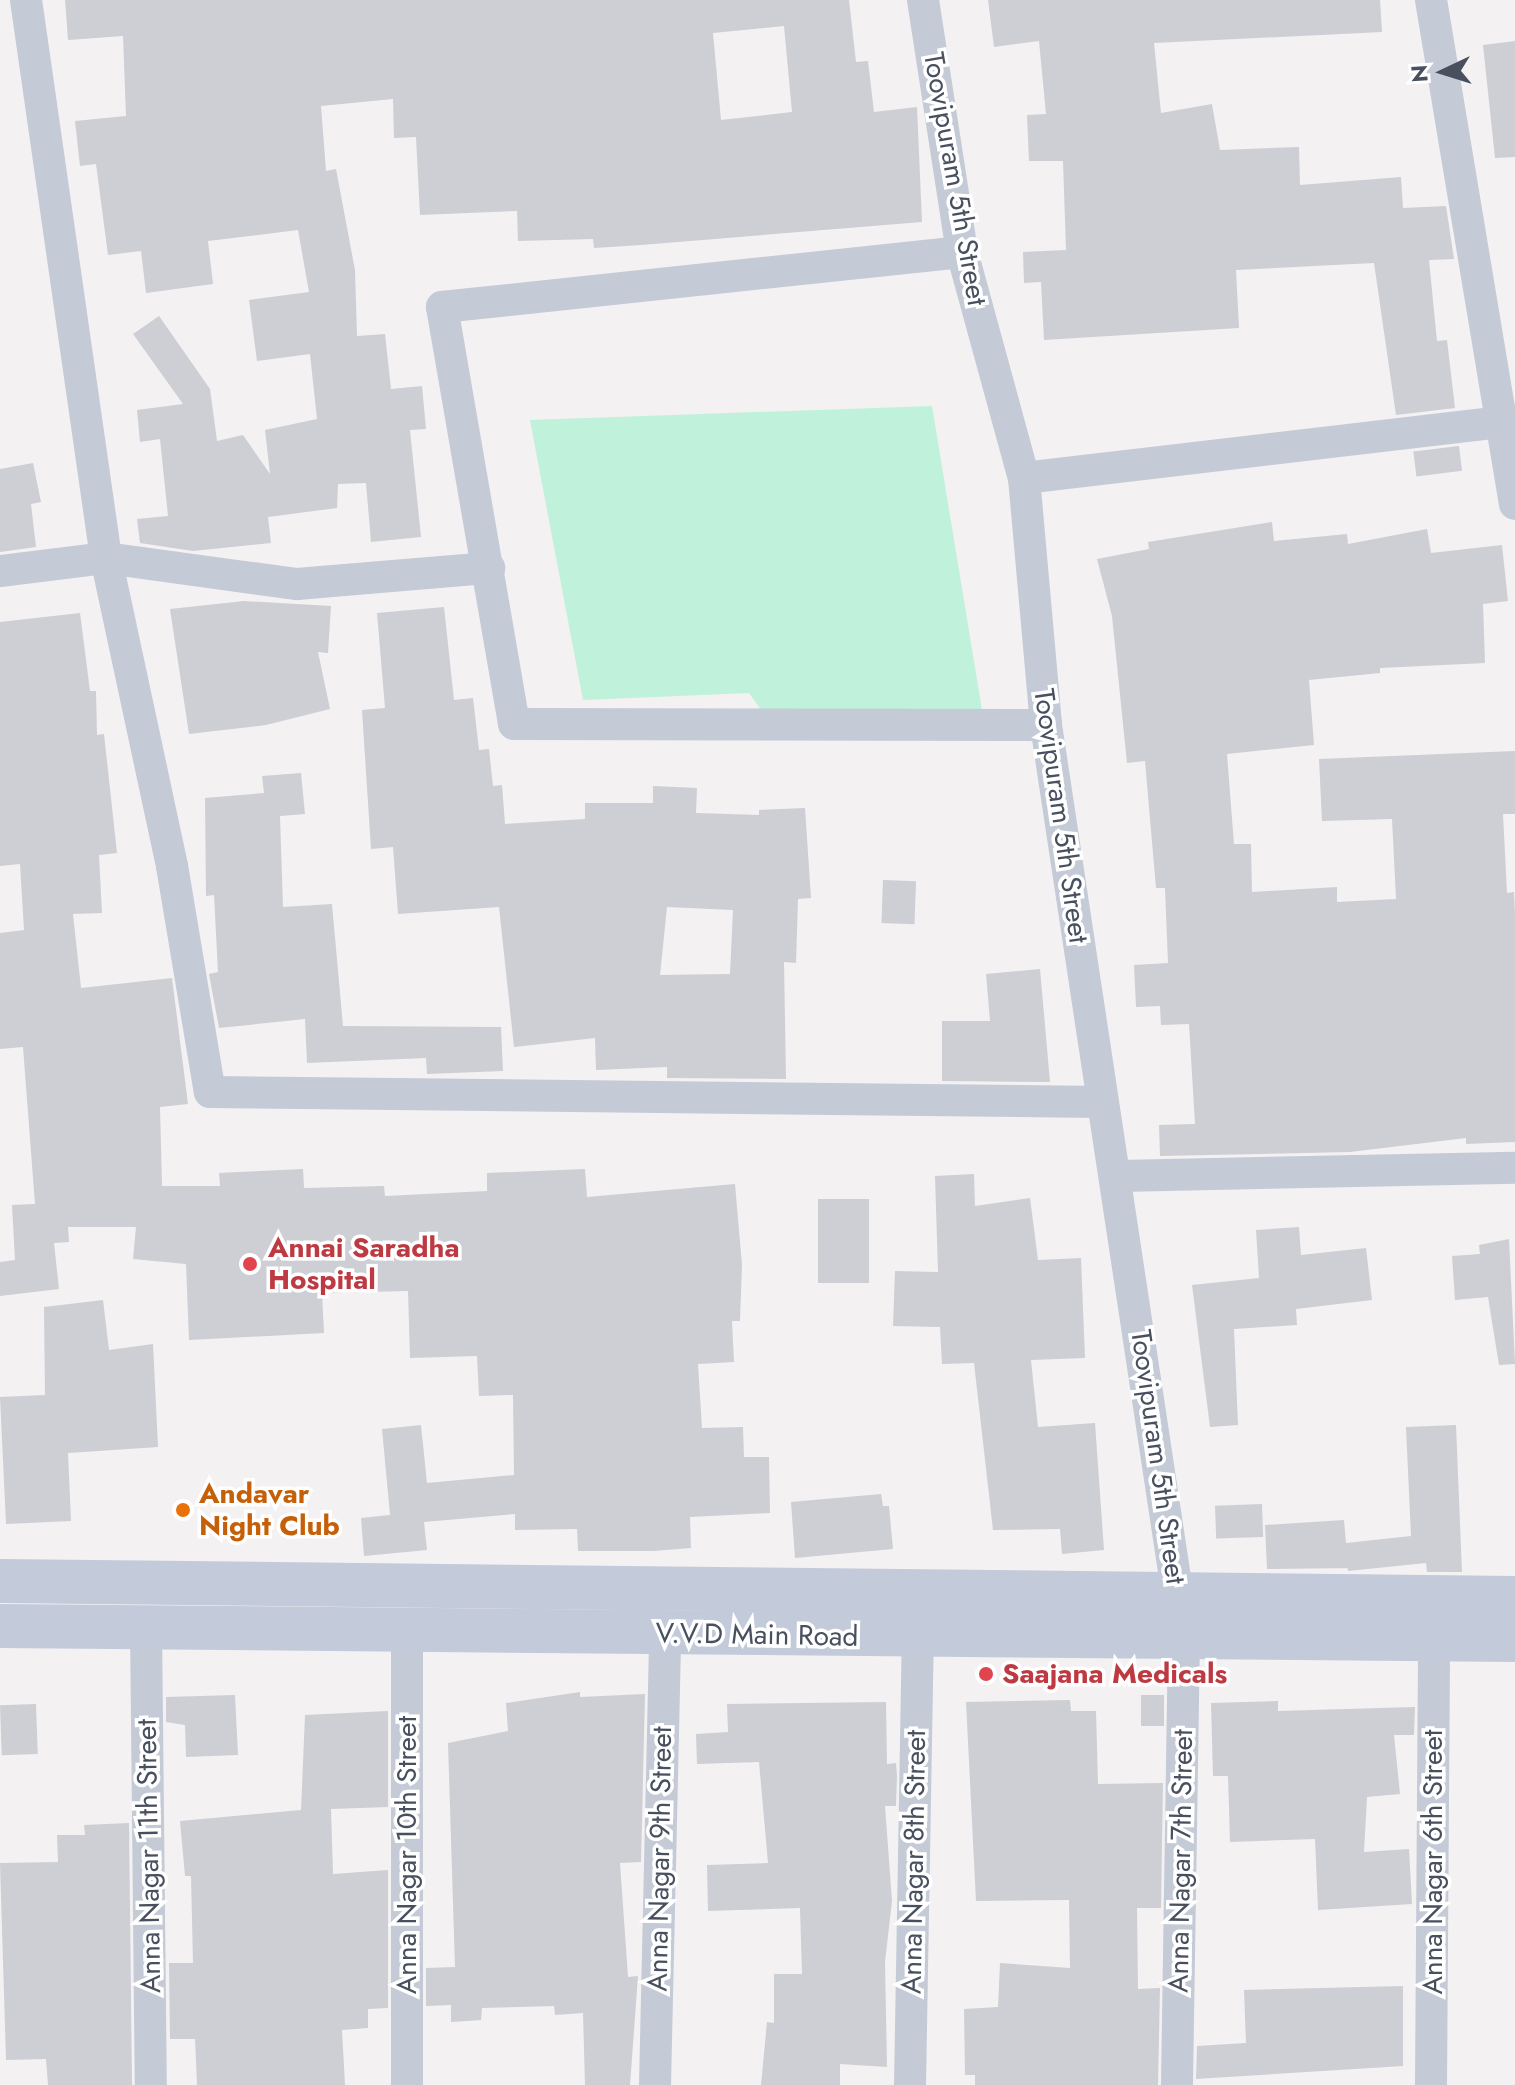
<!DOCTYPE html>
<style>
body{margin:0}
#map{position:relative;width:1515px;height:2085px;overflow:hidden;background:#f3f1f1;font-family:Jost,sans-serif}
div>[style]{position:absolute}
.green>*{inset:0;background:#bff1db}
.building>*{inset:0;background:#cdcfd5;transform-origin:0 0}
.minor>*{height:32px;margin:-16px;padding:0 16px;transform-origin:16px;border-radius:16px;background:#c4cad6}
.secondary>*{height:44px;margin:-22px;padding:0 22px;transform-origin:22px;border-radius:22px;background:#c3cada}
.dots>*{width:22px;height:22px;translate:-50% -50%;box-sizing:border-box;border:4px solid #fff;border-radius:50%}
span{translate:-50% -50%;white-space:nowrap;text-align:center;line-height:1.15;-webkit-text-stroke:7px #fff;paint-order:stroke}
.street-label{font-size:28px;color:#48505f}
.health-label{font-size:28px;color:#be3a42;font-weight:700}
.left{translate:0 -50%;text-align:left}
.food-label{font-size:28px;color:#c56008;font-weight:700}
.north{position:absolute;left:1403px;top:32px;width:80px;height:80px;-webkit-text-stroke:6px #fff;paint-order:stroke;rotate:266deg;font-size:22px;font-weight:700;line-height:32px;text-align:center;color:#48505f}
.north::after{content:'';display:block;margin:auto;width:28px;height:36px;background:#48505f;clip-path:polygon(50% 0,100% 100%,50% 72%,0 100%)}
</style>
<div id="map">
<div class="green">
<div style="clip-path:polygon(932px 406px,982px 710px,764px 714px,749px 693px,583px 700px,530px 420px)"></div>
</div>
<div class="building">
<div style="clip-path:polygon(evenodd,65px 0,849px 0,856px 62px,868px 61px,874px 112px,917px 107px,922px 222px,641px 245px,594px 248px,593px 239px,518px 241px,517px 211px,420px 215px,416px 137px,394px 138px,393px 99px,321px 106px,326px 171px,336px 169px,355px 270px,357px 336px,385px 334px,391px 389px,422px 386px,426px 429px,410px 430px,421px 537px,371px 542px,366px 483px,338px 484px,337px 508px,268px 517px,271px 543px,193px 551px,140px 543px,137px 519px,168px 516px,160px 439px,140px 442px,137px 410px,183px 404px,133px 334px,159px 316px,210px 389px,217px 441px,243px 435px,270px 474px,265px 430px,317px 419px,310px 354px,257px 361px,249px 300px,309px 292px,298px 230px,208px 241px,213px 284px,146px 293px,141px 251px,108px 255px,96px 164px,80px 166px,75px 121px,126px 116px,123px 36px,68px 40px,65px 0,784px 26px,792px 112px,721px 120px,713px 33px,784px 26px)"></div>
<div style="clip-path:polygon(988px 0,1380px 0,1382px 32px,1154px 43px,1161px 113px,1212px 104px,1220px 150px,1299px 147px,1300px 185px,1401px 177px,1403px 208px,1446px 206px,1454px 259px,1429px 260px,1437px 341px,1447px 340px,1455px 408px,1396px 415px,1374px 263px,1236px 270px,1239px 328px,1044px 340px,1041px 282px,1024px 283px,1023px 252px,1066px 250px,1063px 161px,1029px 161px,1027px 115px,1046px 114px,1039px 41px,994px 47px)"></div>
<div style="clip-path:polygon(1515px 41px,1515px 157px,1495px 158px,1483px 45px)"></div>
<div style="left:1459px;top:446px;width:25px;height:46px;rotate:83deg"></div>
<div style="clip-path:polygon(33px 463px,41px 502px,31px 504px,36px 547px,0 552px,0 469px)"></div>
<div style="clip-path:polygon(1272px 522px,1274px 541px,1347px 534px,1348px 544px,1427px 529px,1431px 553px,1502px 545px,1508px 601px,1483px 604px,1485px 663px,1380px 668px,1380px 673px,1309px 680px,1314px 745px,1227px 754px,1234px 844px,1251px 844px,1252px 892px,1337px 887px,1337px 902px,1396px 899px,1392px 819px,1322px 821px,1319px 759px,1515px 751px,1515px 814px,1503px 814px,1507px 893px,1514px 892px,1515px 915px,1515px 1142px,1466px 1144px,1466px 1138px,1350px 1152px,1160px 1156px,1159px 1125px,1195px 1124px,1189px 1024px,1161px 1025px,1160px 1006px,1136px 1007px,1134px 965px,1168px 963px,1165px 888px,1156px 888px,1145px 761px,1127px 763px,1112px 616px,1097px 559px,1149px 549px,1148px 542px)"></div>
<div style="clip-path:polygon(244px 601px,331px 606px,328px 653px,318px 652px,330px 709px,266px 725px,189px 734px,170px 609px)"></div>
<div style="clip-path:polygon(evenodd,444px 607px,454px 700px,473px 698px,479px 750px,489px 749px,493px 786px,502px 785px,505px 824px,585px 819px,585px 803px,653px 803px,653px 786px,697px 788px,696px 813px,759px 815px,759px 810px,805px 808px,811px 898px,798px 899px,796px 963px,784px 962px,786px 1079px,667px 1078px,667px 1067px,596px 1070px,595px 1038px,514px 1047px,499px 907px,398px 914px,393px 847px,371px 849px,362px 710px,385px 708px,377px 613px,444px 607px,667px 907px,733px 910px,730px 974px,660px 975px,667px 907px)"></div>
<div style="clip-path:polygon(80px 613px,90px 691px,96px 691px,97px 735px,104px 734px,117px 853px,99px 855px,102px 913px,73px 914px,81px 988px,172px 978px,188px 1104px,160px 1107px,162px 1186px,220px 1186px,219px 1173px,303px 1169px,304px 1188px,384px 1186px,385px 1196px,487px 1191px,487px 1173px,585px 1169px,587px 1197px,735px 1184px,742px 1265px,740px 1321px,732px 1321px,734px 1362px,698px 1364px,702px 1428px,743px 1427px,744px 1457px,769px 1457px,770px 1513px,690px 1517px,691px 1548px,654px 1551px,578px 1551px,577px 1529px,515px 1530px,515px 1514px,424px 1522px,427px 1550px,364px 1556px,361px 1518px,390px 1515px,382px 1429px,421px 1425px,427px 1483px,514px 1475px,513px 1395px,479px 1396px,477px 1356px,410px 1358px,408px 1291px,322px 1293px,324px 1333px,189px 1340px,186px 1264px,133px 1259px,136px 1227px,68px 1227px,69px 1242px,54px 1243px,59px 1289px,0 1296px,0 1262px,15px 1260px,12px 1205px,35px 1204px,23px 1047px,0 1049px,0 933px,24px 930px,20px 864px,0 866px,0 622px)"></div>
<div style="clip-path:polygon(301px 773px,305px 814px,280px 816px,283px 907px,332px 904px,343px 1026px,501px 1027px,503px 1071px,427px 1074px,426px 1058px,307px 1063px,305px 1019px,219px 1028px,209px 974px,218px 972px,214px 895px,206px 896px,205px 798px,264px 793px,262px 776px)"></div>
<div style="left:883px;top:880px;width:33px;height:43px;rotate:2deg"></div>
<div style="clip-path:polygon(1040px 969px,1050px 1082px,942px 1081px,942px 1021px,990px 1021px,986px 974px)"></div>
<div style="clip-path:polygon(974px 1174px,975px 1206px,1030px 1198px,1038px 1260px,1081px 1258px,1085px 1358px,1031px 1360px,1038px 1427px,1095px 1423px,1104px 1550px,1062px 1554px,1060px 1529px,993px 1530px,974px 1363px,942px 1364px,940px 1327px,893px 1326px,895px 1271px,938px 1272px,935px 1176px)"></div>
<div style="left:818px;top:1199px;width:51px;height:84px"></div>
<div style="clip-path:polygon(1299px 1227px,1301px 1255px,1366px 1248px,1372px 1300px,1296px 1309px,1297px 1325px,1234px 1329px,1238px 1425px,1210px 1427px,1192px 1285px,1259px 1278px,1256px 1230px)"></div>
<div style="clip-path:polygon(1509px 1239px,1515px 1364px,1499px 1365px,1488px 1297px,1455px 1300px,1452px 1256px,1480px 1254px,1479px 1245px)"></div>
<div style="clip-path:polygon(103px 1300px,109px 1350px,153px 1344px,158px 1447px,68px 1453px,71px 1521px,6px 1524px,0 1397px,45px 1395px,44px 1307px)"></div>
<div style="clip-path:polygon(1456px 1425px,1462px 1572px,1427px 1572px,1426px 1563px,1348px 1571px,1346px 1552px,1348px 1568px,1267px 1569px,1265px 1525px,1344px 1520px,1346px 1543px,1411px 1536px,1406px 1427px)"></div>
<div style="clip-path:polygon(881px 1494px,883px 1506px,889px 1506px,893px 1549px,795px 1558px,791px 1502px)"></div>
<div style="left:1262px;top:1504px;width:33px;height:47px;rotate:88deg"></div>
<div style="clip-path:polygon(580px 1692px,580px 1697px,645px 1694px,641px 1862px,620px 1863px,628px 1977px,638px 1976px,630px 2085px,585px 2085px,583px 2013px,555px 2015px,554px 2006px,482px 2008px,481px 2020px,451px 2022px,451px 2005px,426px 2006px,426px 1968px,455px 1967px,448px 1743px,508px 1731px,506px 1703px)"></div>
<div style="clip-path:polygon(235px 1695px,238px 1755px,186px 1757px,185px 1725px,166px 1722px,166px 1697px)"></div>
<div style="left:1141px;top:1695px;width:23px;height:31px"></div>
<div style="clip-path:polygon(1070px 1700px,1071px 1711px,1096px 1711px,1098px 1784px,1163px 1783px,1161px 1908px,1137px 1908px,1138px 1989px,1160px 1988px,1158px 2085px,975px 2085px,975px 2075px,965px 2075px,964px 2009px,998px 2007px,1000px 1963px,1070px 1968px,1069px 1900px,976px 1901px,966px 1702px)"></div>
<div style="clip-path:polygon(1278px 1701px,1278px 1711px,1415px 1707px,1414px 1735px,1394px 1735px,1400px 1794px,1367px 1797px,1364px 1852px,1409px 1849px,1412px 1904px,1318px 1910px,1315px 1839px,1230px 1842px,1228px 1776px,1213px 1776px,1211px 1703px)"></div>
<div style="clip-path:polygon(886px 1702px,887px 1764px,896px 1763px,897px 1776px,896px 1806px,885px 1806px,892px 1901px,885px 1962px,887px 2067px,840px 2064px,840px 2085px,761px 2085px,767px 2022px,774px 2023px,774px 1974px,802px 1974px,800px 1908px,708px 1911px,707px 1865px,768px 1863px,759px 1762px,697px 1764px,696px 1734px,728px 1732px,727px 1704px)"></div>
<div style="left:36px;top:1704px;width:50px;height:36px;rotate:88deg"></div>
<div style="clip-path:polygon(388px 1711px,388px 1807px,331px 1809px,333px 1874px,388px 1870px,388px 2008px,368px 2009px,368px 2028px,342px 2030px,345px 2085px,197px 2085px,195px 2039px,170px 2039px,169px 1963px,193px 1963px,191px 1876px,185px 1876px,180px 1821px,301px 1810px,305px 1715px)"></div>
<div style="clip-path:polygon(129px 1823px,132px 2085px,48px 2085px,46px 2059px,6px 2060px,0 1863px,58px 1862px,57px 1835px,85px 1835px,84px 1825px)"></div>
<div style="clip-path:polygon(1403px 1986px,1403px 2066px,1196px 2079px,1197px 2046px,1246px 2043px,1244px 1990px)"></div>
</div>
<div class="minor">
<div style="left:26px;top:0;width:564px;rotate:81.84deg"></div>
<div style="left:106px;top:558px;width:315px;rotate:77.9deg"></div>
<div style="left:172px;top:866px;width:229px;rotate:80.5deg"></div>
<div style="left:210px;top:1092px;width:892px;rotate:0.64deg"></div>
<div style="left:923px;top:0;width:255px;rotate:81.2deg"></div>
<div style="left:962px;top:252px;width:234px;rotate:74.7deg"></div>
<div style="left:1024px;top:478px;width:248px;rotate:84.9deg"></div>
<div style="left:1046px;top:725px;width:922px;rotate:81.4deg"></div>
<div style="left:1184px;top:1637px;width:448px;rotate:90.9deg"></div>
<div style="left:1431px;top:0;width:511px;rotate:80.54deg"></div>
<div style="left:962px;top:252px;width:523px;rotate:173.96deg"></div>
<div style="left:442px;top:307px;width:423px;rotate:80.2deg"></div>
<div style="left:514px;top:724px;width:532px;rotate:0.11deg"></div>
<div style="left:1024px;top:478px;width:494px;rotate:-6.7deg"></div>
<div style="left:0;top:571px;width:107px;rotate:-7deg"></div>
<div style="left:106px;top:558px;width:193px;rotate:7.8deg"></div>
<div style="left:297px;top:584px;width:193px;rotate:-4.8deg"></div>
<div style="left:1119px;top:1176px;width:396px;rotate:-1.2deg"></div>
<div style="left:407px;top:1625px;width:460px;rotate:90deg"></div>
<div style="left:146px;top:1626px;width:459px;rotate:89.4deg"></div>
<div style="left:655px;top:2085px;width:452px;rotate:-88.7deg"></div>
<div style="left:910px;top:2085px;width:446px;rotate:-89deg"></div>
<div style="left:1431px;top:2085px;width:446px;rotate:-89.6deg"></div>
</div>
<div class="secondary">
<div style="left:0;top:1581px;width:1515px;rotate:0.64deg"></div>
<div style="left:0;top:1626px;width:1515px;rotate:0.53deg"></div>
</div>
<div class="dots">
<div style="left:250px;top:1264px;background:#e0444e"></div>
<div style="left:183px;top:1510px;background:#e8710a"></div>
<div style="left:986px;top:1674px;background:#e0444e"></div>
</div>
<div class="street-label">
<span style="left:955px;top:179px;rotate:80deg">Toovipuram 5th Street</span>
<span style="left:1061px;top:816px;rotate:82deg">Toovipuram 5th Street</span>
<span style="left:1158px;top:1457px;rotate:82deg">Toovipuram 5th Street</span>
<span style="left:757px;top:1635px;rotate:1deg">V.V.D Main Road</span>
<span style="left:407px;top:1855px;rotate:-90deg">Anna Nagar 10th Street</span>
<span style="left:149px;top:1856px;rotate:-91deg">Anna Nagar 11th Street</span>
<span style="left:660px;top:1859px;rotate:-89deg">Anna Nagar 9th Street</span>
<span style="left:1181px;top:1861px;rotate:-89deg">Anna Nagar 7th Street</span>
<span style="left:914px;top:1862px;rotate:-89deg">Anna Nagar 8th Street</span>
<span style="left:1433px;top:1862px;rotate:-90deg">Anna Nagar 6th Street</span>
</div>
<div class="health-label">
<span class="left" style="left:268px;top:1264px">Annai Saradha<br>Hospital</span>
<span class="left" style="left:1002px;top:1674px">Saajana Medicals</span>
</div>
<div class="food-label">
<span class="left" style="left:199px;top:1510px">Andavar<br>Night Club</span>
</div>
<div class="north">N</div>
</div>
